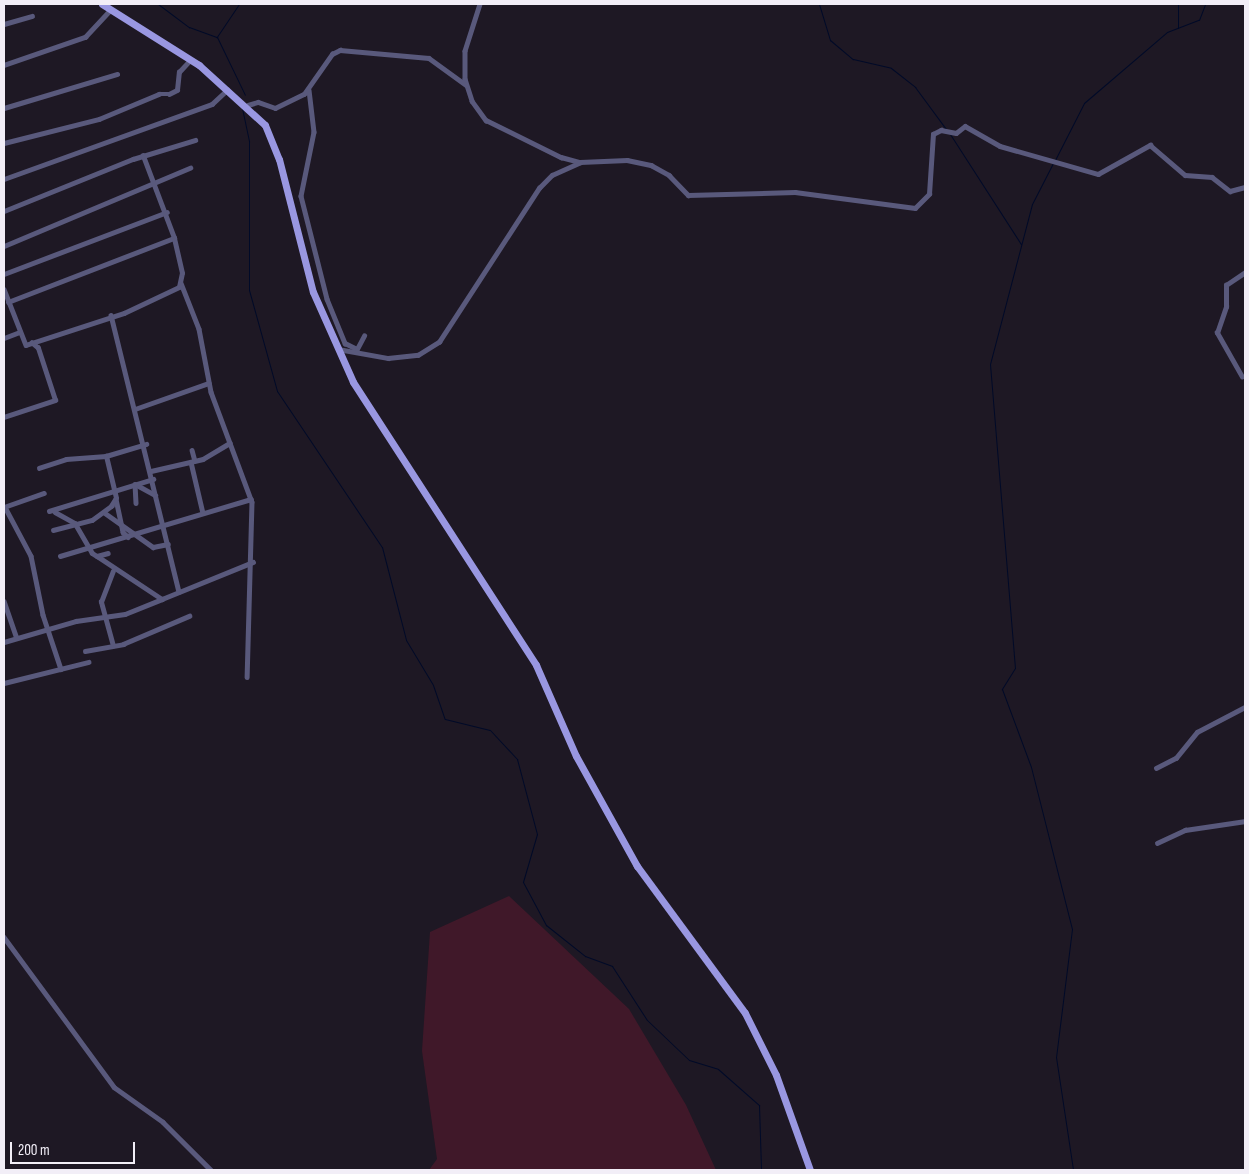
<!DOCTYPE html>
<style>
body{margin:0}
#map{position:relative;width:1249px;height:1174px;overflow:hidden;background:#1e1824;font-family:"Sofia Sans Condensed",sans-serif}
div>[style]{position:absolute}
.green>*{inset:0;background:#401829}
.stream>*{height:1px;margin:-0.5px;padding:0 0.5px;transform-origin:0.5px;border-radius:0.5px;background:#000a28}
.street>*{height:4.5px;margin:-2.25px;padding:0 2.25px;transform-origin:2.25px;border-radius:2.25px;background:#59597c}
.primary>*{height:7px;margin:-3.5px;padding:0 3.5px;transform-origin:3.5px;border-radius:3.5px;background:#9997e1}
span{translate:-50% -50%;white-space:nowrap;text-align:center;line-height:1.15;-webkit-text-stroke:5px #1e1824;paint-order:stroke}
.frame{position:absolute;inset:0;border:5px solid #f2eef7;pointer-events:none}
.scale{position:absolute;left:10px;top:1142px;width:125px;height:22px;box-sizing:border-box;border:2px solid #f2eef7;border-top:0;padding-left:6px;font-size:15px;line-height:18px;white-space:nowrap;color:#f2eef7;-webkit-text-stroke:4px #1e1824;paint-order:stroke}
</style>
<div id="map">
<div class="green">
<div style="clip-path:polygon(509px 896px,629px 1009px,686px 1105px,716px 1170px,429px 1170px,437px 1159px,422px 1051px,430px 932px)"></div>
</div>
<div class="stream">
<div style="left:158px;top:4px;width:39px;rotate:37deg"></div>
<div style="left:189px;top:27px;width:30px;rotate:20deg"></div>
<div style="left:239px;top:4px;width:40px;rotate:124deg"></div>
<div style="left:217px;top:37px;width:64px;rotate:64.2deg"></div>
<div style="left:819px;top:4px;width:38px;rotate:73deg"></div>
<div style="left:830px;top:40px;width:30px;rotate:40deg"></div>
<div style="left:853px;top:59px;width:39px;rotate:13deg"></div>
<div style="left:891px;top:68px;width:31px;rotate:38deg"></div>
<div style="left:915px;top:87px;width:52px;rotate:53.6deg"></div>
<div style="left:1178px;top:28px;width:24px;rotate:-90deg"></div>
<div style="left:242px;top:108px;width:34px;rotate:78deg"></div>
<div style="left:249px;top:141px;width:149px;rotate:90deg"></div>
<div style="left:249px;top:290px;width:105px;rotate:74.5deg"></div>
<div style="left:277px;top:391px;width:188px;rotate:56.1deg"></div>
<div style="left:382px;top:547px;width:96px;rotate:75.5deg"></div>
<div style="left:406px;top:640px;width:52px;rotate:59deg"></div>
<div style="left:433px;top:685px;width:36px;rotate:71deg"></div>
<div style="left:445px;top:719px;width:46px;rotate:13.7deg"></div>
<div style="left:490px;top:730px;width:40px;rotate:47deg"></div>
<div style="left:517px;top:759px;width:78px;rotate:75.1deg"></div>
<div style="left:537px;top:834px;width:50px;rotate:106.3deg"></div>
<div style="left:523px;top:882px;width:49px;rotate:61.9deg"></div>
<div style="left:546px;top:925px;width:50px;rotate:38.5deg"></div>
<div style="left:585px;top:956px;width:29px;rotate:20deg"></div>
<div style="left:612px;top:966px;width:64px;rotate:57.1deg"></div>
<div style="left:647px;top:1020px;width:58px;rotate:43.6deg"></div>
<div style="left:689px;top:1060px;width:30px;rotate:17deg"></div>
<div style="left:718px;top:1069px;width:55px;rotate:41.3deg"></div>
<div style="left:759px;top:1105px;width:65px;rotate:88.2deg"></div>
<div style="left:950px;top:134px;width:131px;rotate:57.2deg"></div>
<div style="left:1055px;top:160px;width:64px;rotate:-63deg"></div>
<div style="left:1084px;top:103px;width:109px;rotate:-40.5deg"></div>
<div style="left:1167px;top:32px;width:34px;rotate:-21deg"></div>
<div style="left:1199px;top:20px;width:17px;rotate:-69deg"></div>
<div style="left:1053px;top:163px;width:46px;rotate:117.1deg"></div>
<div style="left:1032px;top:204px;width:165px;rotate:104.7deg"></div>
<div style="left:990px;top:364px;width:305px;rotate:85.3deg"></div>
<div style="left:1015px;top:668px;width:25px;rotate:122deg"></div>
<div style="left:1002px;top:689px;width:83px;rotate:69.6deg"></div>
<div style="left:1031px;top:767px;width:167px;rotate:75.8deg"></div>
<div style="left:1072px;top:929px;width:129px;rotate:97.1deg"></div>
<div style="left:1056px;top:1057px;width:114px;rotate:81.4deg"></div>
</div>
<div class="street">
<div style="left:480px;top:4px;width:49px;rotate:107.7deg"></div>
<div style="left:465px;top:51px;width:28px;rotate:90deg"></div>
<div style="left:465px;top:79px;width:23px;rotate:72deg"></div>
<div style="left:472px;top:101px;width:24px;rotate:54deg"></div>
<div style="left:486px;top:120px;width:84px;rotate:26.3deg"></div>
<div style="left:561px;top:157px;width:20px;rotate:15deg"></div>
<div style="left:580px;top:162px;width:47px;rotate:-2.4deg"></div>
<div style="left:627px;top:160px;width:25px;rotate:12deg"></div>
<div style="left:651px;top:165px;width:21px;rotate:29deg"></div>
<div style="left:669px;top:175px;width:28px;rotate:46deg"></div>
<div style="left:688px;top:195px;width:107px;rotate:-1.6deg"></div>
<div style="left:795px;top:192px;width:121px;rotate:7.6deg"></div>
<div style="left:915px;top:208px;width:20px;rotate:-45deg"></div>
<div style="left:929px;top:194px;width:60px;rotate:-86.2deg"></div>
<div style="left:933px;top:134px;width:9px;rotate:-27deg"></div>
<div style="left:941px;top:130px;width:15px;rotate:11deg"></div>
<div style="left:956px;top:133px;width:11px;rotate:-38deg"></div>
<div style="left:965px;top:126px;width:40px;rotate:29.7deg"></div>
<div style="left:1000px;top:146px;width:102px;rotate:15.9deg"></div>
<div style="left:1098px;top:174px;width:60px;rotate:-29.1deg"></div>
<div style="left:1150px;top:145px;width:46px;rotate:40.6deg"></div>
<div style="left:1185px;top:175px;width:27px;rotate:4deg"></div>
<div style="left:1212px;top:177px;width:23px;rotate:38deg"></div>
<div style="left:1230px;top:191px;width:16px;rotate:-15deg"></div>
<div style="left:4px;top:24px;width:29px;rotate:-16deg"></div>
<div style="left:4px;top:65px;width:86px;rotate:-19.1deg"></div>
<div style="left:85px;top:37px;width:38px;rotate:-47deg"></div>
<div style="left:309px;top:90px;width:42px;rotate:83.2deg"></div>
<div style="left:314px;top:132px;width:65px;rotate:101.5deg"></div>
<div style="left:301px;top:196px;width:106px;rotate:75.8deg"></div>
<div style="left:327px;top:299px;width:48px;rotate:67.8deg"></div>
<div style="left:345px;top:343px;width:13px;rotate:27deg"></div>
<div style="left:357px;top:349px;width:15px;rotate:-62deg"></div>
<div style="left:248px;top:105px;width:10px;rotate:-17deg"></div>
<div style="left:258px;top:102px;width:18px;rotate:19deg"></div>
<div style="left:275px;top:108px;width:32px;rotate:-26deg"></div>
<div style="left:304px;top:94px;width:49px;rotate:-55deg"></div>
<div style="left:332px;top:54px;width:9px;rotate:-27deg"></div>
<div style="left:340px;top:50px;width:89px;rotate:5.1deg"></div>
<div style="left:429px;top:58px;width:46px;rotate:36.1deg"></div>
<div style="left:4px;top:108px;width:118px;rotate:-16.7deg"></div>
<div style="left:4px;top:143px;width:98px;rotate:-14.2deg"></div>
<div style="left:99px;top:119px;width:65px;rotate:-22.6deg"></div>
<div style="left:159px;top:94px;width:10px"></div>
<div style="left:169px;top:94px;width:9px;rotate:-27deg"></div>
<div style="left:177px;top:90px;width:18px;rotate:-84deg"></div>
<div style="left:179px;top:72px;width:16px;rotate:-47deg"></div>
<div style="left:4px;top:179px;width:221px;rotate:-19.8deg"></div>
<div style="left:212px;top:104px;width:21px;rotate:-43deg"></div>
<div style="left:4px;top:211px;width:139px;rotate:-22deg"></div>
<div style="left:133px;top:159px;width:65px;rotate:-17deg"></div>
<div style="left:4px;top:246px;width:202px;rotate:-22.8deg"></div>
<div style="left:4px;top:274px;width:174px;rotate:-20.8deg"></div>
<div style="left:181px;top:283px;width:49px;rotate:68.6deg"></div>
<div style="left:199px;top:329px;width:64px;rotate:79.2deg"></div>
<div style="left:211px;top:392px;width:117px;rotate:69.6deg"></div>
<div style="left:252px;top:502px;width:175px;rotate:91.6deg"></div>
<div style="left:4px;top:289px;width:60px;rotate:68.6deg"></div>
<div style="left:26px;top:345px;width:103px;rotate:-18.1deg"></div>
<div style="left:124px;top:313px;width:61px;rotate:-25.3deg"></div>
<div style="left:179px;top:287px;width:14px;rotate:-78deg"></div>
<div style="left:182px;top:273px;width:36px;rotate:-103deg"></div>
<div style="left:174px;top:238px;width:88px;rotate:-110.7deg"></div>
<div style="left:8px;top:302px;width:178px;rotate:-21.1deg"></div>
<div style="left:111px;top:315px;width:285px;rotate:76.2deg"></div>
<div style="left:4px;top:338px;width:17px;rotate:-21deg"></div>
<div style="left:338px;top:349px;width:51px;rotate:10.2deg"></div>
<div style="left:388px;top:358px;width:30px;rotate:-6deg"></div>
<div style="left:418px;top:355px;width:25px;rotate:-32deg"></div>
<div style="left:439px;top:342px;width:184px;rotate:-57deg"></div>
<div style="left:539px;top:188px;width:18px;rotate:-45deg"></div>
<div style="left:552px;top:175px;width:30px;rotate:-24deg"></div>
<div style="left:1242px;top:377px;width:51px;rotate:-119.6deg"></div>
<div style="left:1217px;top:333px;width:28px;rotate:-71deg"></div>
<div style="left:1226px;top:307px;width:22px;rotate:-90deg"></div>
<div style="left:1226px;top:285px;width:23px;rotate:-34deg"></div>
<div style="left:135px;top:409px;width:78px;rotate:-19.4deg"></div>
<div style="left:4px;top:417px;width:54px;rotate:-18.4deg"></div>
<div style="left:55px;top:400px;width:55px;rotate:-108.1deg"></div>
<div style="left:38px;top:348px;width:8px;rotate:-140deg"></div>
<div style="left:192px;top:450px;width:11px;rotate:75deg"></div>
<div style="left:191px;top:462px;width:52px;rotate:76.8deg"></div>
<div style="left:39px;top:468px;width:28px;rotate:-18deg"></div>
<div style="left:66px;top:459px;width:40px;rotate:-4.3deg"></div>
<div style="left:106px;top:456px;width:42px;rotate:-16.7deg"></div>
<div style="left:151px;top:471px;width:53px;rotate:-13deg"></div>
<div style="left:203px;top:459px;width:31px;rotate:-31deg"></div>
<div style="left:135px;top:484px;width:19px;rotate:87deg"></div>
<div style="left:137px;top:485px;width:21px;rotate:29deg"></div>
<div style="left:116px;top:499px;width:34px;rotate:78deg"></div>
<div style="left:123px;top:532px;width:7px;rotate:45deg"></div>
<div style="left:4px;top:507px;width:42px;rotate:-19.3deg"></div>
<div style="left:5px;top:507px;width:55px;rotate:62deg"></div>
<div style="left:31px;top:556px;width:60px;rotate:78.5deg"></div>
<div style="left:43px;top:615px;width:57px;rotate:71.6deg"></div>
<div style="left:49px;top:511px;width:109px;rotate:-17.1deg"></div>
<div style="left:55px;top:512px;width:23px;rotate:29deg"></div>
<div style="left:75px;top:523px;width:34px;rotate:60deg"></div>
<div style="left:92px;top:553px;width:6px;rotate:31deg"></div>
<div style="left:97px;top:556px;width:11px;rotate:-15deg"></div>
<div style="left:105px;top:513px;width:59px;rotate:35.3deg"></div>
<div style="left:153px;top:547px;width:15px;rotate:-11deg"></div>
<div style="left:53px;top:530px;width:40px;rotate:-14.4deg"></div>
<div style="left:92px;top:520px;width:24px;rotate:-36deg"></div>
<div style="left:111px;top:506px;width:9px;rotate:-58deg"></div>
<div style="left:116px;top:498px;width:43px;rotate:-103.4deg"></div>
<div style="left:60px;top:556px;width:199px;rotate:-16.6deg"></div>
<div style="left:97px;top:556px;width:78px;rotate:33.5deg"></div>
<div style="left:162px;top:599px;width:98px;rotate:-22.1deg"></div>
<div style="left:4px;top:601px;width:39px;rotate:71deg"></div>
<div style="left:4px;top:642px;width:75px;rotate:-16.3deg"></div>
<div style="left:76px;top:621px;width:49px;rotate:-8.1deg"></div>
<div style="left:125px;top:614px;width:40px;rotate:-22deg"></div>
<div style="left:113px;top:646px;width:46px;rotate:-105.3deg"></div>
<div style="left:101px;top:602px;width:33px;rotate:-69deg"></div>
<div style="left:85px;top:651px;width:39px;rotate:-10deg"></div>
<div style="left:123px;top:644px;width:72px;rotate:-23deg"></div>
<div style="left:4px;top:683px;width:87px;rotate:-14deg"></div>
<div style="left:1156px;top:768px;width:22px;rotate:-27deg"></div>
<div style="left:1176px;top:758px;width:33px;rotate:-51deg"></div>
<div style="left:1197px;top:732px;width:54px;rotate:-27.5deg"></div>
<div style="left:1157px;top:843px;width:31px;rotate:-25deg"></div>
<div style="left:1185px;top:830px;width:61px;rotate:-8.5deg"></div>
<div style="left:4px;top:937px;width:186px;rotate:53.7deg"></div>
<div style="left:114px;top:1087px;width:60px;rotate:35.5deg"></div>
<div style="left:163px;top:1122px;width:68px;rotate:45deg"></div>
</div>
<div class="primary">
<div style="left:102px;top:4px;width:115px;rotate:32.2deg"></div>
<div style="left:199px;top:65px;width:89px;rotate:42.3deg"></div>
<div style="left:265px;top:125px;width:37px;rotate:68deg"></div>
<div style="left:279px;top:159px;width:137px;rotate:75.7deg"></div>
<div style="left:313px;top:292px;width:98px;rotate:66deg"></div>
<div style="left:353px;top:382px;width:337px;rotate:57.1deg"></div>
<div style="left:536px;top:665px;width:99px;rotate:66.3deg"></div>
<div style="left:576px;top:756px;width:126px;rotate:61deg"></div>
<div style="left:637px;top:866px;width:182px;rotate:53.7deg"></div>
<div style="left:745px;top:1013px;width:69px;rotate:63.4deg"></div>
<div style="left:776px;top:1075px;width:101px;rotate:70.3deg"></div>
</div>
<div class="frame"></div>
<div class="scale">200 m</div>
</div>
